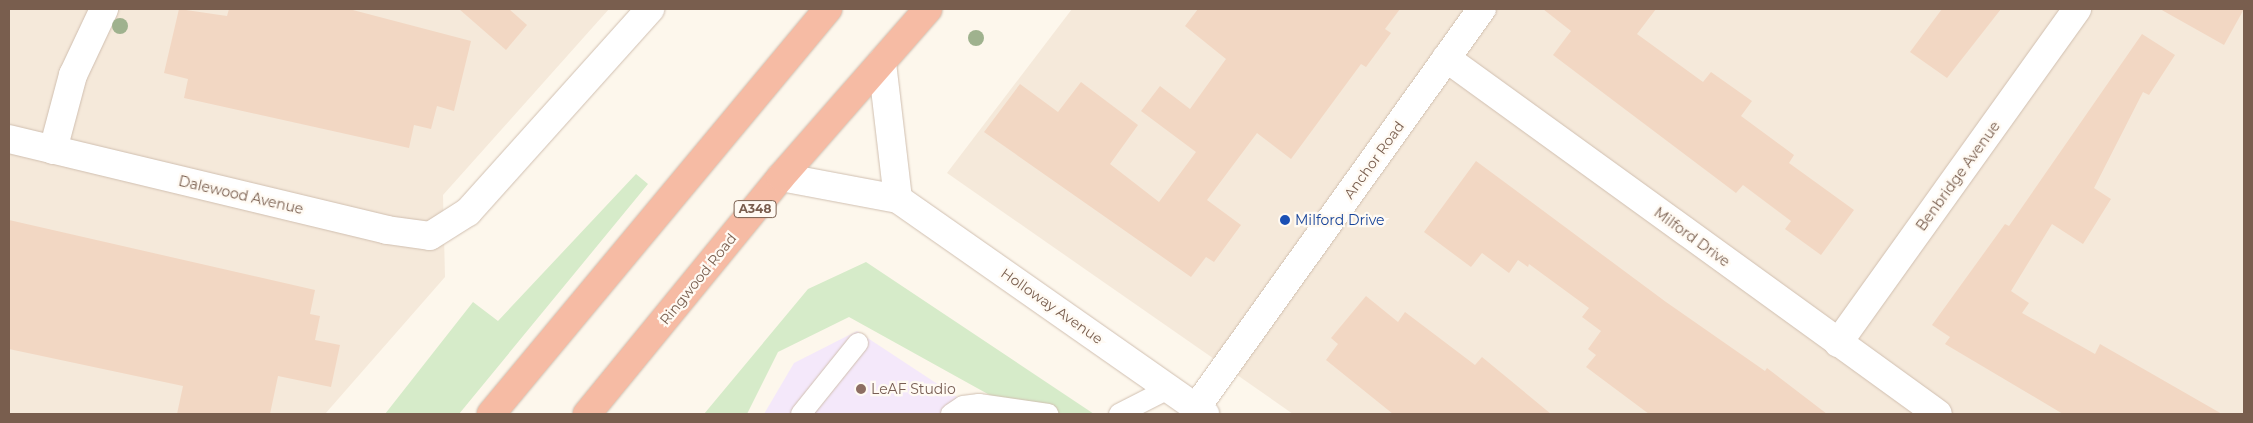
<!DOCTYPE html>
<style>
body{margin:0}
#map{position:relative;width:2253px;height:423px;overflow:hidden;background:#fdf7ec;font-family:Montserrat,sans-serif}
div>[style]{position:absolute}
.residential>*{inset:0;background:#f5e9da}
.education>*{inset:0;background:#f4e8fa}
.green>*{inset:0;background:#d6ebc9}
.building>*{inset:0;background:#f2d7c3}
.roads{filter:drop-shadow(0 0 1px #d0bfb0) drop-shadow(0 0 1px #d0bfb0)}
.lane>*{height:20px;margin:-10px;padding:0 10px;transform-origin:10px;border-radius:10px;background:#fff}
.street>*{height:28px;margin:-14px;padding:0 14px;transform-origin:14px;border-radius:14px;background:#fff}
.highway>*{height:28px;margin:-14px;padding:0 14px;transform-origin:14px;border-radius:14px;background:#f6bba4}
.trees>*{width:16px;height:16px;margin:-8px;border-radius:50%;background:#9fb28e}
.dots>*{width:14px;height:14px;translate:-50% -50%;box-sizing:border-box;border:2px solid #fffaf3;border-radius:50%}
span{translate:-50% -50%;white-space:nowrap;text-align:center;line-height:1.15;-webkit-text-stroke:4.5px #fffaf3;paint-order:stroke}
.shield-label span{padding:1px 4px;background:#fffaf3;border:1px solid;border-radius:4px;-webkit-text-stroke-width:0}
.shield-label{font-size:12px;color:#795e4e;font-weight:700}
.street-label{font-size:14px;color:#795e4e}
.transit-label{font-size:14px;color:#164399}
.left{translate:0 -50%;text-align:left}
.education-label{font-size:14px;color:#785e54}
.frame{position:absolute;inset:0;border:10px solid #795e4e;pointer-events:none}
</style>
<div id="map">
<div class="residential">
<div style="clip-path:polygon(9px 9px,609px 9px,443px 195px,445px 277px,325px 414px,9px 414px)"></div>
<div style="clip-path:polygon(1072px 9px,2244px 9px,2244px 414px,1293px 414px,947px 173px)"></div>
</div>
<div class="education">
<div style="clip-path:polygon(857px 331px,983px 414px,764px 414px,794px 363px)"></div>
</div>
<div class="green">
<div style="clip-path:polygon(636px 174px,648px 184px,459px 414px,385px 414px,473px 302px,498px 321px)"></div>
<div style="clip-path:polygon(866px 262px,1094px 414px,1024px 414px,849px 317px,778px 352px,747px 414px,704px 414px,808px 289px)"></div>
</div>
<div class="building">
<div style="clip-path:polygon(179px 9px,227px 16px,229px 9px,349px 9px,471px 41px,454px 111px,437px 106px,431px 129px,414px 125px,409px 148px,184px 98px,188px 79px,164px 73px)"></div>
<div style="clip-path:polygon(459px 9px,509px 9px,527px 25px,506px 50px)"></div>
<div style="clip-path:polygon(1198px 9px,1400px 9px,1385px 29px,1391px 33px,1366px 67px,1361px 64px,1291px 159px,1257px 133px,1207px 200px,1241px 225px,1214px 262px,1206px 257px,1191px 277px,984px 132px,1020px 84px,1058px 112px,1081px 82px,1138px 125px,1110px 164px,1159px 202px,1196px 152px,1141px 111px,1160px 86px,1190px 109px,1226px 59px,1185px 26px)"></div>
<div style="clip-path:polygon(1543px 9px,1656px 9px,1637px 34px,1703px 82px,1711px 72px,1752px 101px,1741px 116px,1794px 155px,1789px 163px,1854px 210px,1821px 255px,1785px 229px,1791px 221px,1743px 185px,1736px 193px,1553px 55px,1571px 31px)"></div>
<div style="clip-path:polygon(1942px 9px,2001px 9px,1947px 78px,1910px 52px)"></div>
<div style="clip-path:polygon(2160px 9px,2244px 9px,2224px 45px)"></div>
<div style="clip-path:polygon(2142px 34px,2175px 55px,2149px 95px,2143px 92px,2094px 188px,2111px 199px,2083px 244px,2052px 224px,2011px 291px,2029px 303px,2022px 313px,2095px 354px,2100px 344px,2222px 414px,2063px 414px,1945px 344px,1950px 337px,1932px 325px,2005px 224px,2009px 226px)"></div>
<div style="clip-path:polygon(1476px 161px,1666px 302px,1765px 371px,1767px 368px,1827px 414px,1649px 414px,1586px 367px,1596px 355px,1588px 349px,1601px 331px,1582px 317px,1589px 308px,1529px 264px,1528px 267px,1518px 260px,1509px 273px,1482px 253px,1471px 267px,1424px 232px)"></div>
<div style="clip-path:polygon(9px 220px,315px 290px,310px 314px,320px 316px,315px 340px,340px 345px,331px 387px,278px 376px,270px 414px,177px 414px,183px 386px,9px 349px)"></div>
<div style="clip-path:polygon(1366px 296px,1398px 322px,1405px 312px,1475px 365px,1482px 357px,1551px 414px,1393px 414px,1326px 360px,1338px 344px,1331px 338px)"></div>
</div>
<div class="roads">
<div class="lane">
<div style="left:801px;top:414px;width:91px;rotate:-51.2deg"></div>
<div style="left:951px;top:414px;width:14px;rotate:-34deg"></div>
<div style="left:963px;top:406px;width:16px;rotate:-7deg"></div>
<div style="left:979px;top:404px;width:70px;rotate:8.2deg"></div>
<div style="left:1119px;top:414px;width:55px;rotate:-27deg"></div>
</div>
<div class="street">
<div style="left:1446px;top:58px;width:607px;rotate:35.89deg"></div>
<div style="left:9px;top:139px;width:389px;rotate:13.5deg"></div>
<div style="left:387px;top:230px;width:43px;rotate:7.9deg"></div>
<div style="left:430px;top:236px;width:45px;rotate:-32.3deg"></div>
<div style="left:468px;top:212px;width:273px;rotate:-48.1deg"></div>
<div style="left:53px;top:150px;width:78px;rotate:-75.1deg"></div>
<div style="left:73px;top:75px;width:73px;rotate:-64.8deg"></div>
<div style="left:781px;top:177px;width:119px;rotate:10.6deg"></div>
<div style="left:898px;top:199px;width:138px;rotate:-96.7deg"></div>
<div style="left:898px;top:199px;width:375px;rotate:35deg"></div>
<div style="left:1838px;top:343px;width:411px;rotate:-54.4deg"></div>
<div style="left:1196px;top:408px;width:491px;rotate:-54.4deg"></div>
</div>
<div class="highway">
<div style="left:491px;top:414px;width:527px;rotate:-50.24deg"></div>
<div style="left:587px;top:414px;width:306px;rotate:-50.7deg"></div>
<div style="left:781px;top:177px;width:223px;rotate:-48.8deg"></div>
</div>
</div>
<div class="trees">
<div style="left:120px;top:26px"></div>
<div style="left:976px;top:38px"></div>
</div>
<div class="dots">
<div style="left:1285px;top:220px;background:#1a4fb4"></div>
<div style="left:861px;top:389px;background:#8d6e63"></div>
</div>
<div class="shield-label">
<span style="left:755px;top:209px">A348</span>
</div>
<div class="street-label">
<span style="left:1374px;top:160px;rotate:-54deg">Anchor Road</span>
<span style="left:1958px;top:176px;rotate:-54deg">Benbridge Avenue</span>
<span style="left:241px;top:195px;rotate:13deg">Dalewood Avenue</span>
<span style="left:1692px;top:237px;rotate:36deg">Milford Drive</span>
<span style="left:698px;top:279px;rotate:-51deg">Ringwood Road</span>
<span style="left:1052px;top:306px;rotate:35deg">Holloway Avenue</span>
</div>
<div class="transit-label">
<span class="left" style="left:1295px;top:220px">Milford Drive</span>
</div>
<div class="education-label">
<span class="left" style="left:871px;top:389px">LeAF Studio</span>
</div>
<div class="frame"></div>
</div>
